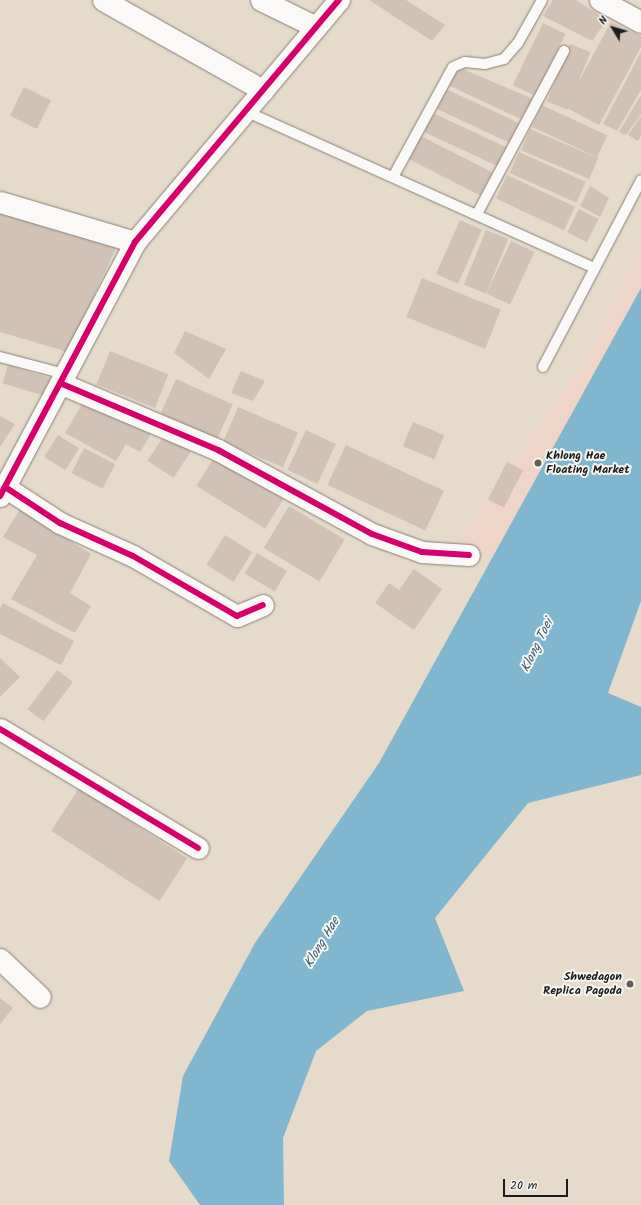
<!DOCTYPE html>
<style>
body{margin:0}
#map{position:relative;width:641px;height:1205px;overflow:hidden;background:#e6daca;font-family:Kalam,sans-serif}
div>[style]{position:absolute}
.built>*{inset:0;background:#efd5c8}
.water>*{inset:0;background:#81b6cf}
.building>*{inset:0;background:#d2c2b5;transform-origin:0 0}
.roads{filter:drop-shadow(0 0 1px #878179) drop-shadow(0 0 1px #878179)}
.lane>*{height:10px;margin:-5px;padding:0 5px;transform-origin:5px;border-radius:5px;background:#fbf9f7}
.street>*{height:21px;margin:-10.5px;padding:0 10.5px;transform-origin:10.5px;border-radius:10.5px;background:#fbf9f7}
.cycleway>*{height:6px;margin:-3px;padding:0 3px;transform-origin:3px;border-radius:3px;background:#d6006c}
.dots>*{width:11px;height:11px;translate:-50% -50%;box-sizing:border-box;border:2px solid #f6f6f2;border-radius:50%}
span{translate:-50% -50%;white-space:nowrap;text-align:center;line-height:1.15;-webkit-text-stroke:4px #f6f6f2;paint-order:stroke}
.poi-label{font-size:12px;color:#1c1c1c;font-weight:700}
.left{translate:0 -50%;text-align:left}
.right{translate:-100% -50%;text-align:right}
.water-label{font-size:13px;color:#365b6d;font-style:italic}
.north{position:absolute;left:593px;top:8px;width:40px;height:40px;-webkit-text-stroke:3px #f6f6f2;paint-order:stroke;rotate:308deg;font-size:11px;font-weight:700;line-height:16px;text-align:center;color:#1c1c1c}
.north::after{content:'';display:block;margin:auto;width:14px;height:18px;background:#1c1c1c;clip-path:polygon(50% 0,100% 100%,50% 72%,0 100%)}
.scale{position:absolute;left:503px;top:1179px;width:65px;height:18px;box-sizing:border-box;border:2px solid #1c1c1c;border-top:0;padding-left:5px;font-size:12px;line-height:14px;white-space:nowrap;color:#1c1c1c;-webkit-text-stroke:3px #f6f6f2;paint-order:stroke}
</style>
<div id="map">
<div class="built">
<div style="clip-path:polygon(641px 248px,641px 331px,503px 564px,459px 537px,578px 370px)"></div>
</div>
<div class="water">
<div style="clip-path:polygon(641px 288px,641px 601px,608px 693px,641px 707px,641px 775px,528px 803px,435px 918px,464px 991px,367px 1011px,316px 1051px,283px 1138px,284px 1205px,200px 1205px,169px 1161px,183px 1076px,255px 943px,379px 763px)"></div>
</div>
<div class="building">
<div style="clip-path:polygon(369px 0,406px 0,445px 25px,432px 41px)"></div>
<div style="clip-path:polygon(553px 0,576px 0,607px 20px,592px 41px,543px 16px)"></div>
<div style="clip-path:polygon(611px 22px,641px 36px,641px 47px,599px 125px,565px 107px)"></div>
<div style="left:543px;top:23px;width:25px;height:69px;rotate:26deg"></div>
<div style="left:570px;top:44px;width:22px;height:62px;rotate:22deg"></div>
<div style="clip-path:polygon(641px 52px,641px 90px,617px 131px,603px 124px)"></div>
<div style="clip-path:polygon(458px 67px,533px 99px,521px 119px,448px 85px)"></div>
<div style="left:24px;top:87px;width:30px;height:32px;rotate:26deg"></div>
<div style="left:446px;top:89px;width:81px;height:22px;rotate:25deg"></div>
<div style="clip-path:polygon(641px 95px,641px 114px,626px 135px,619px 132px)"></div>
<div style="left:542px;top:105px;width:72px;height:24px;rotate:25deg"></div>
<div style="left:433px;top:113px;width:81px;height:21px;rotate:25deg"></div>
<div style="clip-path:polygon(641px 116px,641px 136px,638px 141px,628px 135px)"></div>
<div style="left:530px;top:129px;width:74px;height:23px;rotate:23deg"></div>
<div style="left:421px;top:136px;width:80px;height:26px;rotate:27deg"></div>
<div style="left:519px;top:152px;width:73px;height:23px;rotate:24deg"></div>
<div style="left:507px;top:175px;width:75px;height:26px;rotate:25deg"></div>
<div style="clip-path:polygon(590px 186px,609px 198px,600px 217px,580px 206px)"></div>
<div style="left:579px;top:209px;width:22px;height:26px;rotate:27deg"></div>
<div style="clip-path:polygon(0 212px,117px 246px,68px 352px,0 332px)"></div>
<div style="left:460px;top:220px;width:24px;height:59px;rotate:24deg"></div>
<div style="left:486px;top:230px;width:24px;height:59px;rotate:22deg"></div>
<div style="left:511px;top:241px;width:26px;height:58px;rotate:25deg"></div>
<div style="left:422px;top:278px;width:85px;height:42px;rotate:22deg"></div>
<div style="clip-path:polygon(185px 331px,226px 349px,209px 379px,174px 353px)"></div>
<div style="left:110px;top:351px;width:63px;height:36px;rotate:22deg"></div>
<div style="left:8px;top:365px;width:44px;height:19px;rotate:17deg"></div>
<div style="clip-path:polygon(241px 371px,265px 381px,253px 401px,231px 393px)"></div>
<div style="left:176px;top:379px;width:62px;height:38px;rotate:24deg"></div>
<div style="clip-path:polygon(82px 404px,151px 434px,140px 452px,126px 444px,116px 461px,65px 433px)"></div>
<div style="left:238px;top:407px;width:65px;height:38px;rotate:23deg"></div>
<div style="clip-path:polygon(0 416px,15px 424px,0 447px)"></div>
<div style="left:413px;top:422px;width:34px;height:26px;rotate:23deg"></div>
<div style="left:306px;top:430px;width:33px;height:44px;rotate:25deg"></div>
<div style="left:165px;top:434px;width:31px;height:32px;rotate:33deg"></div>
<div style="left:58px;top:435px;width:25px;height:26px;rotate:32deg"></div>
<div style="left:346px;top:445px;width:108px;height:44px;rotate:25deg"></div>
<div style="left:84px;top:448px;width:35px;height:28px;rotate:27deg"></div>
<div style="left:215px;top:456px;width:81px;height:35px;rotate:32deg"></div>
<div style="left:507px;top:462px;width:18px;height:42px;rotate:27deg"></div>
<div style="left:289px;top:506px;width:65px;height:49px;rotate:31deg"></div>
<div style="clip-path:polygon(20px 509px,91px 554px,70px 593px,91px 606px,75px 633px,11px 599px,37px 555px,3px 537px)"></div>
<div style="left:225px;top:535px;width:32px;height:35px;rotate:32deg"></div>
<div style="left:257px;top:553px;width:35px;height:24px;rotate:31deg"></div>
<div style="clip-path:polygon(414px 569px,442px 589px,414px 630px,375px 603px,389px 583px,399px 590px)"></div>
<div style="clip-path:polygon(3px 603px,74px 641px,61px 665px,0 634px,0 608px)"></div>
<div style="clip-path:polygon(0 658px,20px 677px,0 697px)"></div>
<div style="left:57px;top:670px;width:20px;height:49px;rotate:37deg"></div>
<div style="left:79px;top:788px;width:129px;height:51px;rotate:33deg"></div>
<div style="clip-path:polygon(0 998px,13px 1008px,0 1024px)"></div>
</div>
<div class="roads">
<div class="lane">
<div style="left:245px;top:111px;width:383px;rotate:24.2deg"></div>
<div style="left:393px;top:177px;width:125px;rotate:-61.4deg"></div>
<div style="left:453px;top:67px;width:13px;rotate:-23deg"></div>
<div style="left:465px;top:62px;width:20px;rotate:6deg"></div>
<div style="left:485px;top:64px;width:20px;rotate:-15deg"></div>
<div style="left:504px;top:59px;width:21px;rotate:-49deg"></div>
<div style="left:518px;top:43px;width:49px;rotate:-60.8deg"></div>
<div style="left:477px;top:214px;width:185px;rotate:-61.9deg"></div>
<div style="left:0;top:357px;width:67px;rotate:14.7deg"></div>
<div style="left:543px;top:367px;width:211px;rotate:-62.3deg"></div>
</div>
<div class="street">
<div style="left:103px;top:0;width:184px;rotate:29.4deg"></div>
<div style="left:261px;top:0;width:61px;rotate:26.1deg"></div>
<div style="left:600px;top:0;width:47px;rotate:28.2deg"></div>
<div style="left:0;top:202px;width:141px;rotate:16.5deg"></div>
<div style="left:62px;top:384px;width:169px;rotate:22.9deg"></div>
<div style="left:218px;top:450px;width:175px;rotate:28.6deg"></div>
<div style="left:372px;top:534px;width:53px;rotate:19.8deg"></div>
<div style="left:422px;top:552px;width:47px;rotate:3.7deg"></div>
<div style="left:5px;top:487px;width:66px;rotate:33.2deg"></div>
<div style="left:60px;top:523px;width:80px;rotate:24.3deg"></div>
<div style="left:133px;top:556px;width:120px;rotate:30deg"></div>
<div style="left:237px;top:616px;width:28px;rotate:-23deg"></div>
<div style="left:0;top:496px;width:288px;rotate:-62deg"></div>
<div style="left:135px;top:242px;width:317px;rotate:-49.9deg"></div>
<div style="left:0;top:729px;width:231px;rotate:31deg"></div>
<div style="left:0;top:959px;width:55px;rotate:43.5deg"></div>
</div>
</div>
<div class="cycleway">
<div style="left:62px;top:384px;width:169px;rotate:22.9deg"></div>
<div style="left:218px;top:450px;width:175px;rotate:28.6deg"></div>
<div style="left:372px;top:534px;width:53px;rotate:19.8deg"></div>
<div style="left:422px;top:552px;width:47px;rotate:3.7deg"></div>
<div style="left:5px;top:487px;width:66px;rotate:33.2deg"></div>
<div style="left:60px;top:523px;width:80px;rotate:24.3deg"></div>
<div style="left:133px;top:556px;width:120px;rotate:30deg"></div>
<div style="left:237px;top:616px;width:28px;rotate:-23deg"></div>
<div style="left:0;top:496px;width:288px;rotate:-62deg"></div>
<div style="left:135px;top:242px;width:317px;rotate:-49.9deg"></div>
<div style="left:0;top:729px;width:231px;rotate:31deg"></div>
</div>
<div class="dots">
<div style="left:538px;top:463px;background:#635e59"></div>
<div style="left:630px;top:984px;background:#635e59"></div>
</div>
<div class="poi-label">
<span class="left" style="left:546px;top:463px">Khlong Hae<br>Floating Market</span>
<span class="right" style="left:622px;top:984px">Shwedagon<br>Replica Pagoda</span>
</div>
<div class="water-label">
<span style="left:538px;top:646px;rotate:-64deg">Klong Toei</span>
<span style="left:323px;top:943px;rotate:-59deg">Klong Hae</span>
</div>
<div class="north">N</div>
<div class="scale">20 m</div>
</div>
